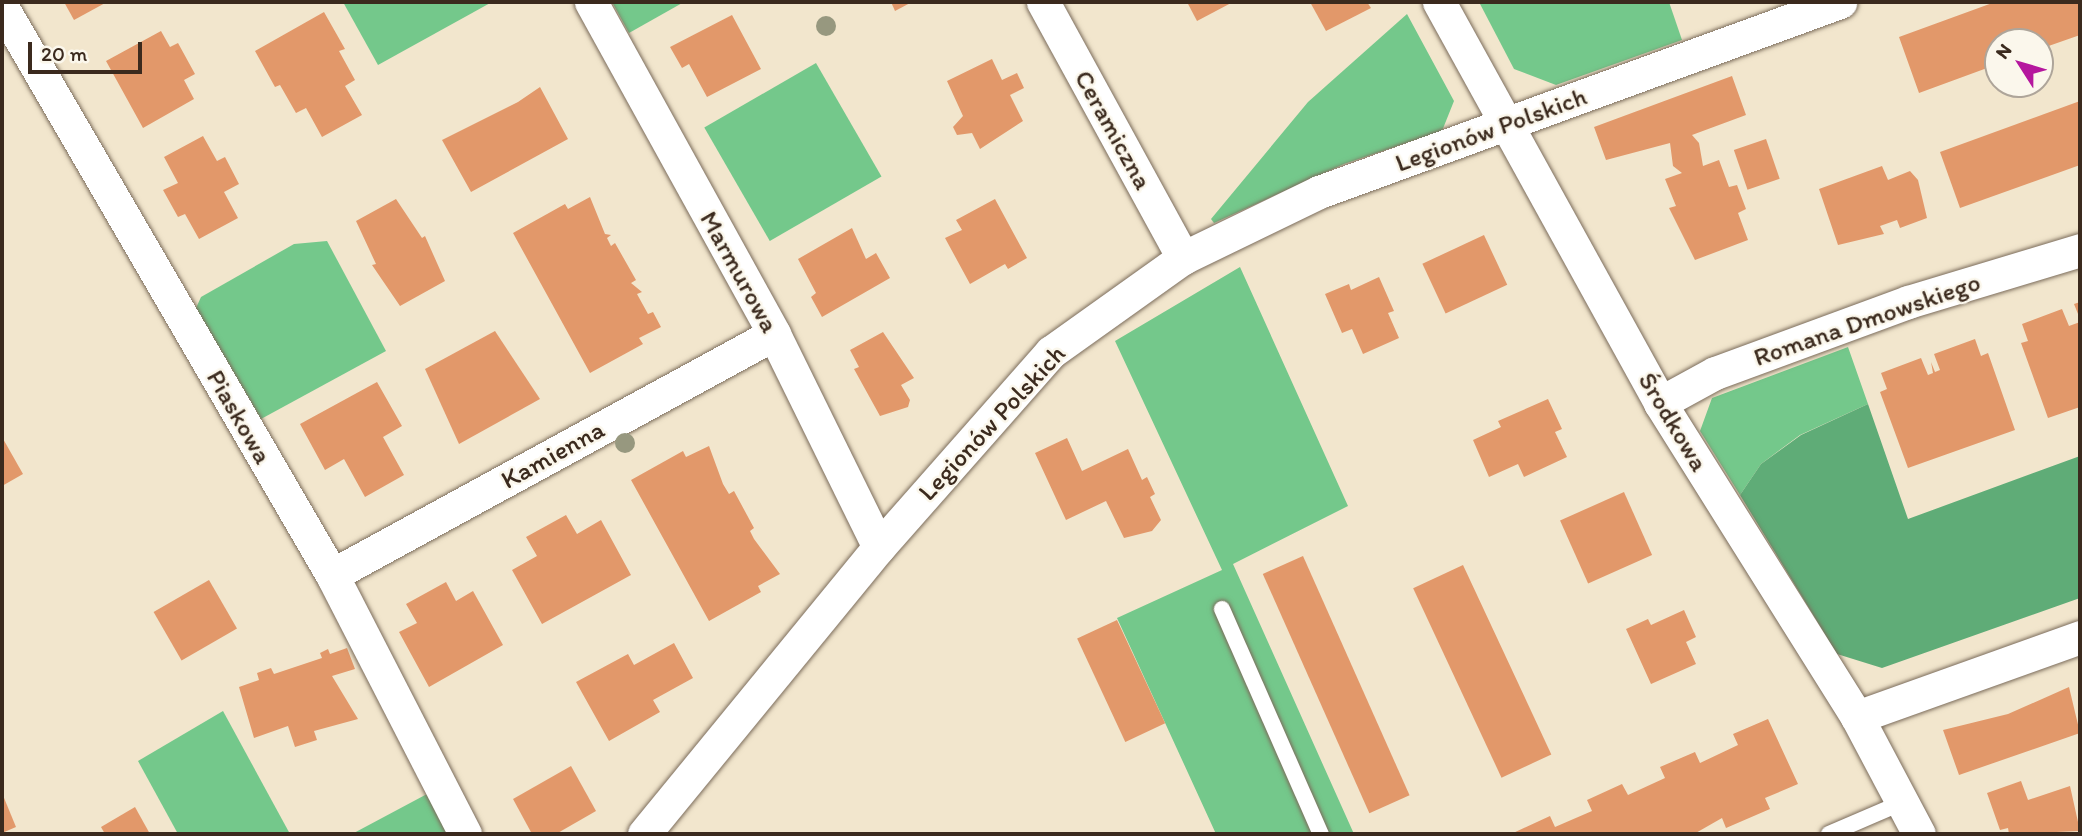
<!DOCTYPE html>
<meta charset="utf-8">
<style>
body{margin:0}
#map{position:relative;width:2082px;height:836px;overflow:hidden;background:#f2e6cd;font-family:Itim,sans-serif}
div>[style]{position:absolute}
.green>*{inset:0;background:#74c88b;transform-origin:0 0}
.forest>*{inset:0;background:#5fac77}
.building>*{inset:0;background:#e2986a;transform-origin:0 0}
.roads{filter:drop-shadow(0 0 2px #7b6c5b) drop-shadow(0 0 2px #7b6c5b)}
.service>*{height:16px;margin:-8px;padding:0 8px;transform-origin:8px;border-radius:8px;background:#fff}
.minor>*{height:33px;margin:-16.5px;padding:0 16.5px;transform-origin:16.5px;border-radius:16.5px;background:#fff}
.trees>*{width:20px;height:20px;margin:-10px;border-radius:50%;background:#97987f}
span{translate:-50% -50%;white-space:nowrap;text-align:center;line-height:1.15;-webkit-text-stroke:5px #fbf7ec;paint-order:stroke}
.street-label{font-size:26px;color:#3b2a1e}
.frame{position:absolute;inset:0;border:4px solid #3b2a1e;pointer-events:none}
.north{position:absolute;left:1984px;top:28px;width:70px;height:70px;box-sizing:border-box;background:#fbf7ec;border:2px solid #aea59a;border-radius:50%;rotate:307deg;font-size:19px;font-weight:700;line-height:28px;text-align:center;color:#3b2a1e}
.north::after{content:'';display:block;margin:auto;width:24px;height:32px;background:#b5179e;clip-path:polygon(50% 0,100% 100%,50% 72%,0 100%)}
.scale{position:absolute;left:28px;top:42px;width:114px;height:32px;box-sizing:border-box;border:4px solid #3b2a1e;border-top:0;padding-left:9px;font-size:21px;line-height:24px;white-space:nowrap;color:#3b2a1e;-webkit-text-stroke:5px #fbf7ec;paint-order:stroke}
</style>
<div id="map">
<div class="green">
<div style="clip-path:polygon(343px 2px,492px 2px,378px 65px)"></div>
<div style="clip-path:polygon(612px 2px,684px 2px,629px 33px)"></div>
<div style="clip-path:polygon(1479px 2px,1669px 2px,1682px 40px,1556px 85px,1514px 69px)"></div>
<div style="clip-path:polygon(1407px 14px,1454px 101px,1442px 131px,1344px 164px,1214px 223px,1211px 219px,1308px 102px)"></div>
<div style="left:816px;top:63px;width:131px;height:129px;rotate:60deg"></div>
<div style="clip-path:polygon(327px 241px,386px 351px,261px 419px,196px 308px,201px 297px,294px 244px)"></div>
<div style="clip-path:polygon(1240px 267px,1348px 506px,1233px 564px,1354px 834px,1216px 834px,1117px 618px,1222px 570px,1115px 341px)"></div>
<div style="clip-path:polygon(1848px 347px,1868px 404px,1800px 435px,1761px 464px,1740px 495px,1700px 431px,1712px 398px)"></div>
<div style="clip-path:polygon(223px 711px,290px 834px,178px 834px,138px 761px)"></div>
<div style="clip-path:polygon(427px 794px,448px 834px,352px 834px)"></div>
</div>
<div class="forest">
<div style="clip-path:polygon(1868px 404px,1908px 519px,2080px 456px,2080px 598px,1882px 668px,1837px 654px,1740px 495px,1761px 464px,1801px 435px)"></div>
</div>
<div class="building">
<div style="clip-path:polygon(64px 2px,107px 2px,74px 20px)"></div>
<div style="clip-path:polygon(891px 2px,912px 2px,895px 11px)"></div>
<div style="clip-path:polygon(1187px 2px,1233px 2px,1197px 21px)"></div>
<div style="clip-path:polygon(1310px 2px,1367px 2px,1371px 8px,1326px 31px)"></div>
<div style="clip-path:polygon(1995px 2px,2080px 2px,2080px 35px,2040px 49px,2040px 42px,1998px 42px,1998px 64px,1919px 93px,1899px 37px)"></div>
<div style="clip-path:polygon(324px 12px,345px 49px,339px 51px,355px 80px,345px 86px,362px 115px,322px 137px,306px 108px,296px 113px,280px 85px,275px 87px,255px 51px)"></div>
<div style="clip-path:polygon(732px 15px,761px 69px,707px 97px,689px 64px,682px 68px,670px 47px)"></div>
<div style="clip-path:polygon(161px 31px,170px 47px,178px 43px,195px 74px,184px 80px,194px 99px,143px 128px,106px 61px)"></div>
<div style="clip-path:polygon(992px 59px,1002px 80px,1017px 73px,1024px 88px,1010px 95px,1023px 121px,980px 149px,972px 133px,957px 135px,953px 127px,963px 116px,947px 81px)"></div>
<div style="clip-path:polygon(1732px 76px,1746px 115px,1692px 135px,1699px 143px,1703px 166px,1719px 160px,1729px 187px,1737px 185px,1746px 209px,1738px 213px,1748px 240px,1695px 260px,1669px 208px,1676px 206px,1665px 179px,1682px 173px,1673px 166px,1670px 143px,1606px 160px,1594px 127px)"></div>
<div style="clip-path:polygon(540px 87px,568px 139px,471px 192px,442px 140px,518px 102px)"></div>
<div style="clip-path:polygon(2080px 101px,2080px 165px,1960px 208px,1940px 152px)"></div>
<div style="clip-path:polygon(203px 136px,217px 161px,225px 157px,239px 184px,224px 192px,238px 218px,199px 239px,185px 214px,178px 217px,163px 190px,178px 183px,164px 157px)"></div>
<div style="left:1766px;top:139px;width:42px;height:34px;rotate:71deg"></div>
<div style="clip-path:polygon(1882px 166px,1888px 180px,1910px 171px,1918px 180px,1927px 218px,1900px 228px,1897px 220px,1880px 226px,1884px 234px,1838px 245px,1819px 189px)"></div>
<div style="clip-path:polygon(590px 197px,605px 234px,611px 235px,607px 238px,611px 246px,615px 243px,636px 280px,631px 283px,642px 292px,637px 294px,648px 314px,653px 312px,661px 327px,639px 338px,643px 344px,590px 373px,513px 233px,565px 204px,568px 209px)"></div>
<div style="clip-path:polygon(396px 199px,422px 238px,425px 236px,445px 281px,400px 306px,372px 265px,376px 264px,356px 221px)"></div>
<div style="clip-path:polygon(995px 199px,1027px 258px,1008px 269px,1005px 264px,970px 284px,945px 238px,962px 230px,956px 220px)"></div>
<div style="clip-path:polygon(852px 228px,866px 259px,876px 253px,890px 278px,822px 317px,811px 297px,816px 293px,798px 259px)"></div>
<div style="left:1484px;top:235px;width:55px;height:68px;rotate:65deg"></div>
<div style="clip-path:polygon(1379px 277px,1394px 311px,1388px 313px,1399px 338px,1363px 354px,1352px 329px,1342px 333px,1325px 294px,1349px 284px,1351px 290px)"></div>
<div style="clip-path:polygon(2080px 302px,2080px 319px,2074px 304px)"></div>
<div style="clip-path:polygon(2062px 309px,2069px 326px,2080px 322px,2080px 407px,2048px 418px,2021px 343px,2028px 341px,2022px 324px)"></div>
<div style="clip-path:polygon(495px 331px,540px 399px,459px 444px,425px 369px)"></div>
<div style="clip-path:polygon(883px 332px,914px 378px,901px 385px,910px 400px,908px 407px,880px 416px,854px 369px,859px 367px,850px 350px)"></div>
<div style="clip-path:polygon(1975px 339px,1981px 356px,1988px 353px,2015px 430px,1908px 468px,1880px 392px,1887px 389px,1881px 373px,1921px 358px,1928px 375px,1933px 373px,1931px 362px,1935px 372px,1940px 370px,1934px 354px)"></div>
<div style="clip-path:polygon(377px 382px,402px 426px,383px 437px,404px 475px,365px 497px,344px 459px,325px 470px,300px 424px)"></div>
<div style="clip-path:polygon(1548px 399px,1562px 429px,1555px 432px,1567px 457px,1524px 477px,1518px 464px,1489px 477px,1473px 440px,1501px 427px,1498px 421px)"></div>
<div style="clip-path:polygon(2px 437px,23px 474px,2px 486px)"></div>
<div style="clip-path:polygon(1067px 438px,1082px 471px,1128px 449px,1142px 480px,1147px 477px,1155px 494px,1150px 497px,1161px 520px,1152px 531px,1124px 538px,1106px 501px,1066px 520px,1035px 453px)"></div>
<div style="clip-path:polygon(709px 446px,723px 484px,729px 494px,734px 491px,754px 528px,750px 531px,754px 539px,780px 574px,758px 586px,761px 592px,709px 621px,631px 480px,683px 451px,686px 457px)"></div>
<div style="left:1624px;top:492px;width:69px;height:70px;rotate:66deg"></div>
<div style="clip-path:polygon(566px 515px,577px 534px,601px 520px,631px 575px,542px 624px,512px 570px,537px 556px,526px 537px)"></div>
<div style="left:1303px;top:556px;width:262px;height:44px;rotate:66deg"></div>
<div style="left:1463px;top:565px;width:209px;height:55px;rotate:65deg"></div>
<div style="left:209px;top:580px;width:56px;height:64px;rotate:60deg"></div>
<div style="clip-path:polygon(446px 582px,456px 601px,473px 591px,503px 645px,429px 687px,399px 632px,417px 623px,406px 604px)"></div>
<div style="clip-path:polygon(1684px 610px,1696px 637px,1686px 642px,1696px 664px,1651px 684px,1626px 629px,1648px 619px,1651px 625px)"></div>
<div style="left:1117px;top:620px;width:114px;height:44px;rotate:65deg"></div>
<div style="clip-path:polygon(674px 643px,693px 678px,653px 700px,660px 712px,609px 741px,576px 682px,628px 654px,634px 665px)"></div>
<div style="clip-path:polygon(347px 648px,355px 669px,332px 676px,358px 719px,314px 731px,317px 740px,295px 747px,288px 726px,254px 738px,239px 687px,259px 680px,257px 673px,271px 668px,274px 674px,322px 658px,320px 653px,328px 649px,330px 654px)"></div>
<div style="clip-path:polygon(2069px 687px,2080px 733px,1959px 775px,1943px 730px,2008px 714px)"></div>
<div style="clip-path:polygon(1768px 719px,1798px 784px,1765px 798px,1770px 809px,1726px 828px,1722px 818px,1694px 834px,1511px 834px,1550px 816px,1555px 827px,1592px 811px,1587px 800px,1622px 784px,1628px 795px,1665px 778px,1660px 767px,1695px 752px,1700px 763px,1738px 745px,1733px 734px)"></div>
<div style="clip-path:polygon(571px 766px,596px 811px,556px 834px,532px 834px,513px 799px)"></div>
<div style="clip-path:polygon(2021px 781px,2028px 800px,2070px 786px,2080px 831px,2009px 834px,2008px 828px,2000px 830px,1987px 793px)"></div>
<div style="clip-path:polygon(2px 793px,16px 827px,2px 833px)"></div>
<div style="clip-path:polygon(135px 807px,150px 834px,105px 834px,101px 827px)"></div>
</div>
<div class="roads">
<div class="service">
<div style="left:1222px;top:609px;width:246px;rotate:66.3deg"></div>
<div style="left:1829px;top:834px;width:78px;rotate:-23.3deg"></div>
</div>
<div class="minor">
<div style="left:591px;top:2px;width:379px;rotate:61.1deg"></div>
<div style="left:774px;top:334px;width:237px;rotate:63.8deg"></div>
<div style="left:1043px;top:2px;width:292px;rotate:61.3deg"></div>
<div style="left:1439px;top:2px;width:458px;rotate:61.1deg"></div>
<div style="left:1660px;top:403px;width:371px;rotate:57.9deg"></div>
<div style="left:1857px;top:717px;width:132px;rotate:62.1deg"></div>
<div style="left:2px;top:7px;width:657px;rotate:59.84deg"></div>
<div style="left:332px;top:575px;width:291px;rotate:62.8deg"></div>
<div style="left:1660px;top:403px;width:63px;rotate:-28.6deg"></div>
<div style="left:1715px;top:373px;width:206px;rotate:-20.2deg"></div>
<div style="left:1908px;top:302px;width:180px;rotate:-16.8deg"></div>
<div style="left:332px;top:575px;width:503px;rotate:-28.6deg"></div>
<div style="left:1857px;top:717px;width:237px;rotate:-19.7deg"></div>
<div style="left:644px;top:834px;width:371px;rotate:-50.7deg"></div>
<div style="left:879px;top:547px;width:260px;rotate:-48.6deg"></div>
<div style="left:1051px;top:352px;width:162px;rotate:-35.5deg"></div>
<div style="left:1183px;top:258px;width:151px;rotate:-25.9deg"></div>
<div style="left:1319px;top:192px;width:555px;rotate:-20.04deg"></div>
</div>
</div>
<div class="trees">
<div style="left:826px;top:26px"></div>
<div style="left:625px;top:443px"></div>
</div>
<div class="street-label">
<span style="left:1113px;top:130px;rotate:61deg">Ceramiczna</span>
<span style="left:1491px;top:130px;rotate:-20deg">Legionów Polskich</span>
<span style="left:739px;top:272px;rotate:61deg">Marmurowa</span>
<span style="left:1867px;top:320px;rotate:-19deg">Romana Dmowskiego</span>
<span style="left:239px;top:417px;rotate:60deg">Piaskowa</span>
<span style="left:1673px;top:422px;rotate:59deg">Środkowa</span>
<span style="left:992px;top:423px;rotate:-47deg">Legionów Polskich</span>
<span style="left:553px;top:455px;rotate:-29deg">Kamienna</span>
</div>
<div class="frame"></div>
<div class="north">N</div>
<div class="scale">20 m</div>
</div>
